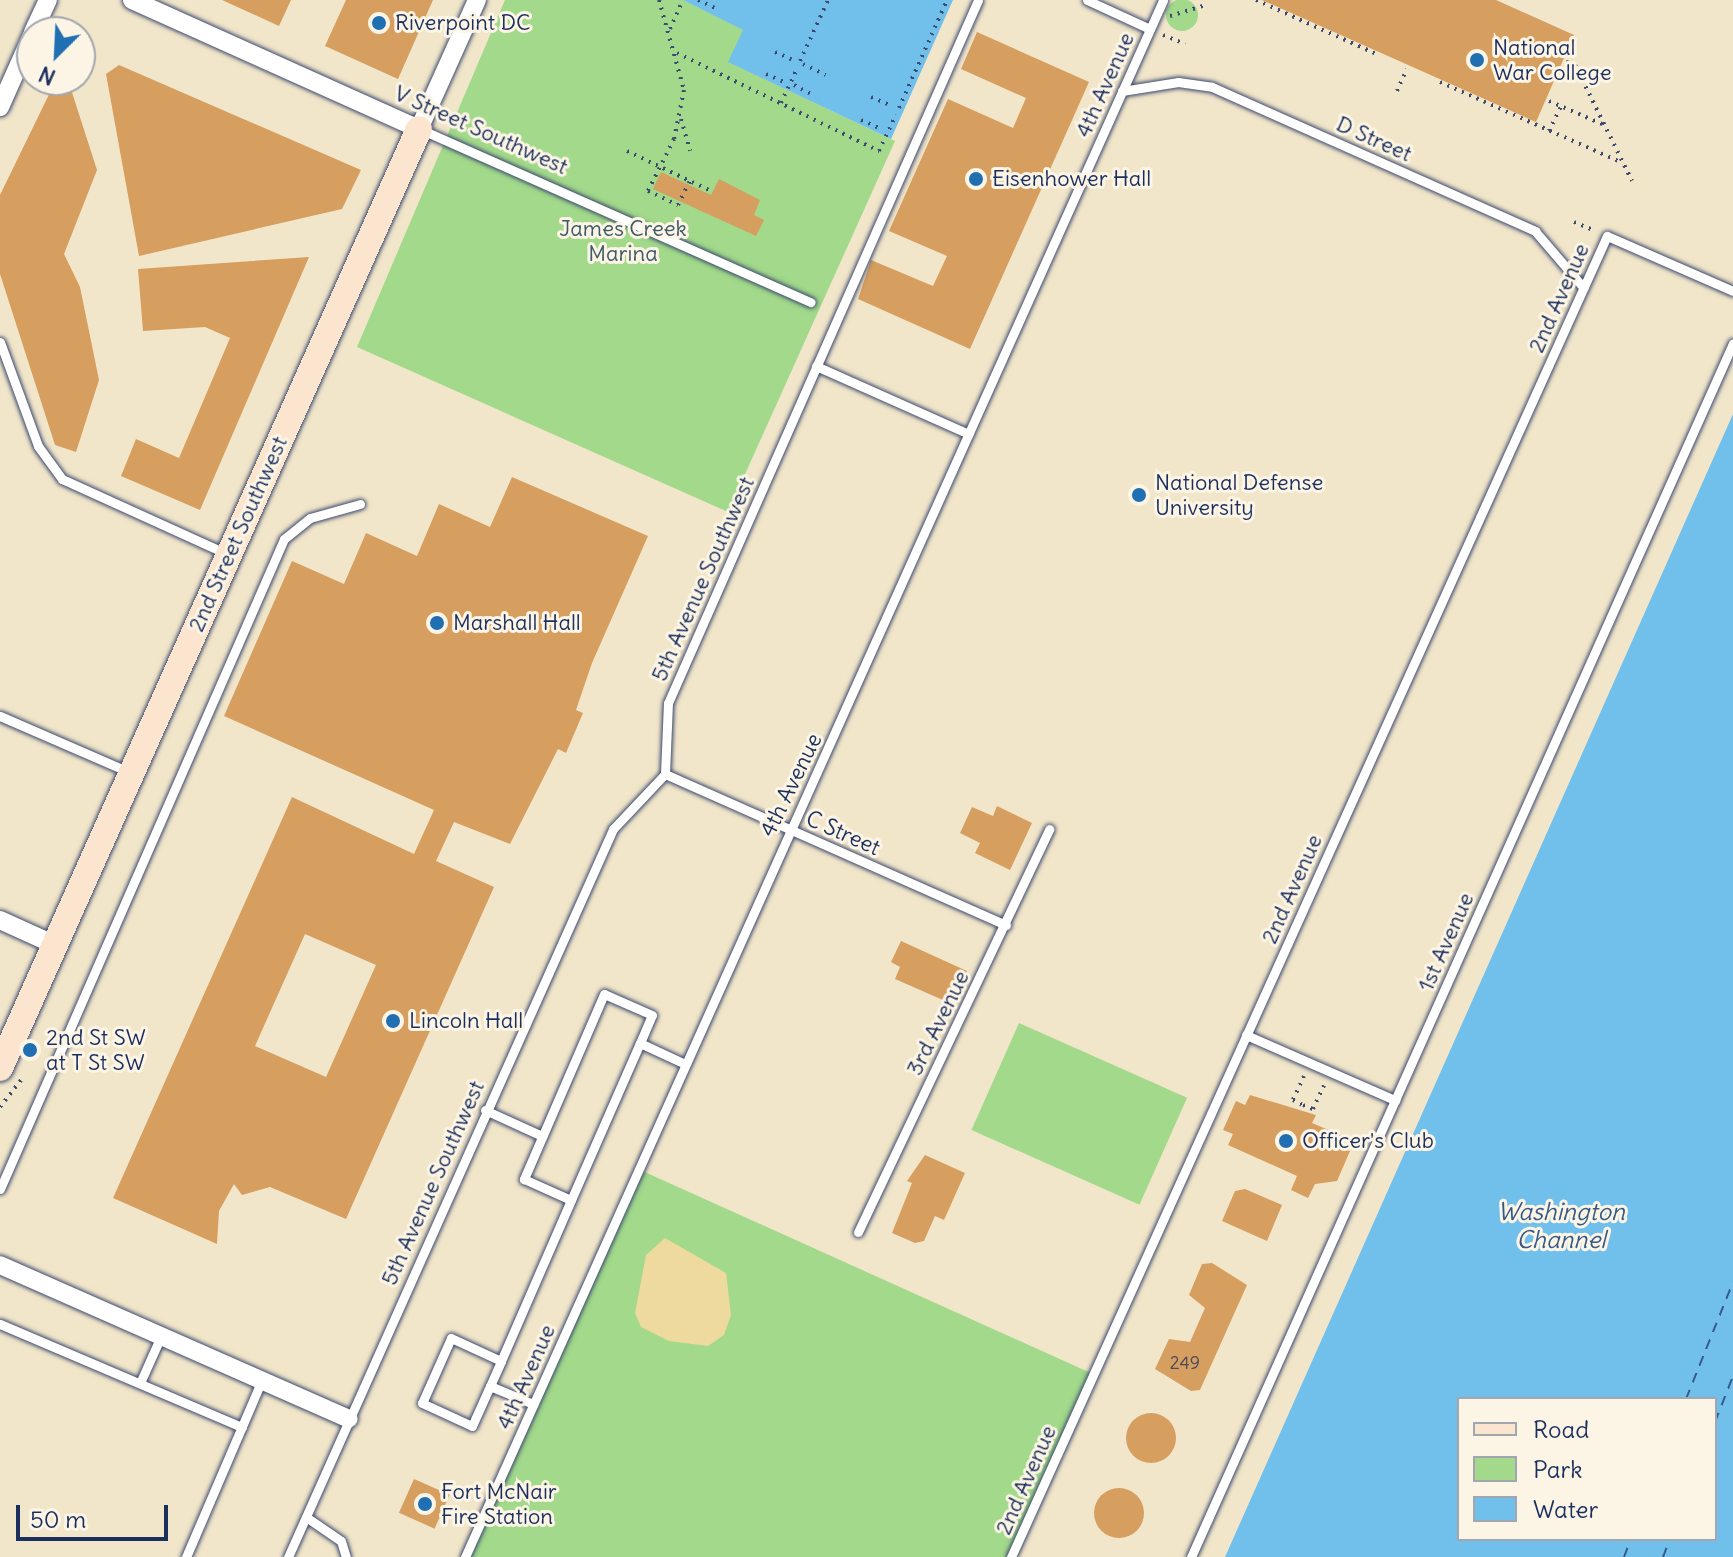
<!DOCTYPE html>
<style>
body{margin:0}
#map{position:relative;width:1733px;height:1557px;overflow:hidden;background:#f2e6ca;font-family:Delius,sans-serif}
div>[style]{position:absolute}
.green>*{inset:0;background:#a2d98a;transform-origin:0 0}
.round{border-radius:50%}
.sand>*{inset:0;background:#eeda9e}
.water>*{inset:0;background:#71bfeb}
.ferry>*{height:2px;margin-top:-1px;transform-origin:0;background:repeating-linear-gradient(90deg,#355a88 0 10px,transparent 0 18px)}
.building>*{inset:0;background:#d69e5f;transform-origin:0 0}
.path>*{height:4px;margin-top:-2px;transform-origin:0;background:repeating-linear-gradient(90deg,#3b4a6e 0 2px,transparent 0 8px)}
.roads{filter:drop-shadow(0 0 2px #3b4a6e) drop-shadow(0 0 2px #3b4a6e)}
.lane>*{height:9px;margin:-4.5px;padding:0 4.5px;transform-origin:4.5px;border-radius:4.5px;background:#fff}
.street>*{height:18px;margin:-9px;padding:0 9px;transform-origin:9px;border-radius:9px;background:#fff}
.secondary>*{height:26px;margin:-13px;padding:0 13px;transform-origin:13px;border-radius:13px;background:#fce5cf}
.dots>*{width:22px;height:22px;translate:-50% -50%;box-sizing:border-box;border:4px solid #fcf5e5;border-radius:50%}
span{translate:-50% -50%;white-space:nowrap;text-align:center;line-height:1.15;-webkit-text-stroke:6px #fcf5e5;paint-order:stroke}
.number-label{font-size:18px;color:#4a4b5e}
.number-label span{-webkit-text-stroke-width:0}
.poi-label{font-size:22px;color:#1b2f5e}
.left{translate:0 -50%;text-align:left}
.street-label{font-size:22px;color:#1b2f5e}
.park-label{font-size:22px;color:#3d5a69}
.water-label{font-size:24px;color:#355a88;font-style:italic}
.legend{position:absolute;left:1457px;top:1397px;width:260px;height:144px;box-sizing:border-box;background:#fcf5e5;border:2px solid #a2a6af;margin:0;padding:10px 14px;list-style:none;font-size:24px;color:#1b2f5e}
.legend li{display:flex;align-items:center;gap:16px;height:40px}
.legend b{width:40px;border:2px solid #a2a6af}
.north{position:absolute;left:16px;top:16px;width:80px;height:80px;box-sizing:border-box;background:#fcf5e5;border:2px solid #a2a6af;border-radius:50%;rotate:204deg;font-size:22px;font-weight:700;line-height:32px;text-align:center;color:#1b2f5e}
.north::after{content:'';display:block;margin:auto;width:28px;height:36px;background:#1f6fb2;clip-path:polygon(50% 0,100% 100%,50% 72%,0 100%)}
.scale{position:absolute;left:16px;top:1505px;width:152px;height:36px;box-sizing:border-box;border:4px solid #1b2f5e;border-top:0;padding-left:10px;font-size:24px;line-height:28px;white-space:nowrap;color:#1b2f5e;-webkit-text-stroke:6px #fcf5e5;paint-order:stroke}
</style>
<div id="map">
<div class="green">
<div class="round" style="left:1166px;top:-1px;width:32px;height:32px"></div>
<div style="clip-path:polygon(505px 0,683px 0,744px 30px,729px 62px,895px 141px,728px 512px,357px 347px)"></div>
<div style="left:1019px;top:1023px;width:184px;height:117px;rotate:24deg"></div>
<div style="clip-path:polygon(638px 1169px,1093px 1374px,1011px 1557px,465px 1557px)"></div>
</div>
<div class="sand">
<div style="clip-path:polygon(665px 1238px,726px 1273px,731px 1315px,724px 1335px,708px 1346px,669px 1341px,641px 1327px,635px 1313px,646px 1255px)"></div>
</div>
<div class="water">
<div style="clip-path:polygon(683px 0,953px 0,891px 139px,728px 62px,743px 30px)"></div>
<div style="clip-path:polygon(evenodd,1733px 414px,1733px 1557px,1225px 1557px,1733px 414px,1459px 1399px,1715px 1399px,1715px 1539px,1459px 1539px,1459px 1399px)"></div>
</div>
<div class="ferry">
<div style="left:1686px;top:1399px;width:126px;rotate:-68.1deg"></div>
<div style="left:1715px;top:1422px;width:49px;rotate:-68.6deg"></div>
<div style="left:1624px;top:1557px;width:19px;rotate:-69deg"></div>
<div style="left:1663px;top:1557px;width:19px;rotate:-69deg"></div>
</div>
<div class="building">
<div style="clip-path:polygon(222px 0,291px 0,279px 26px)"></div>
<div style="clip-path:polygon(346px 0,433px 0,398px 79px,325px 46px)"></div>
<div style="clip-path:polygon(1262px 0,1496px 0,1574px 35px,1536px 122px)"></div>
<div style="clip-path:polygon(977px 32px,1089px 82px,970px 349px,858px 299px,871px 260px,933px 286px,947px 256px,889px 231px,948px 99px,1013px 128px,1026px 98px,961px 69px)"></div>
<div style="clip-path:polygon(119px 65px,361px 170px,342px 209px,139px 256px,106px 74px)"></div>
<div style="clip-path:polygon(56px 80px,68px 80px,97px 170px,64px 254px,80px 287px,99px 380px,76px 452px,55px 445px,0 274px,0 195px)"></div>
<div style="clip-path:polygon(661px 172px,711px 195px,719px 179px,760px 200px,754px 215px,764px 220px,756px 236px,653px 189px)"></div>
<div style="clip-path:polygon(309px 257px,200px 510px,121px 476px,136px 439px,179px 458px,230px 338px,205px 327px,143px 331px,138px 269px)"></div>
<div style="clip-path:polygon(evenodd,512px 477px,648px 536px,592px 663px,576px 710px,583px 713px,566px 753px,558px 749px,510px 844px,454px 822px,436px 861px,494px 887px,346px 1219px,270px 1187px,242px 1195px,234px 1184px,219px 1211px,217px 1244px,113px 1198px,292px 797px,414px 854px,434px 810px,224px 716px,292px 561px,344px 584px,366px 533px,417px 556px,439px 504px,490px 527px,512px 477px,305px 934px,376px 965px,326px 1077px,255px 1046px,305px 934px)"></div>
<div style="clip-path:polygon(997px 806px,1032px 823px,1010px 870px,975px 853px,980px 843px,960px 833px,972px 807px,993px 816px)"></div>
<div style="clip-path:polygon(901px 941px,967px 971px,952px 1004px,895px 979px,900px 967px,891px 962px)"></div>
<div style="clip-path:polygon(1250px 1095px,1316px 1115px,1312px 1123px,1345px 1137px,1341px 1147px,1350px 1151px,1337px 1181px,1315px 1184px,1308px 1198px,1291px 1190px,1297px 1176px,1228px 1145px,1233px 1134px,1223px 1130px,1236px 1101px,1245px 1105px)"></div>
<div style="clip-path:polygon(925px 1155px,965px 1173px,944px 1220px,935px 1216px,924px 1241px,915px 1243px,892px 1233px,912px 1183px,907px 1181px)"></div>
<div style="clip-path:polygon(1245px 1189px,1282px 1205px,1267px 1241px,1222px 1221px,1235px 1191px)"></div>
<div style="clip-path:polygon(1212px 1263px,1247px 1285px,1200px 1390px,1191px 1391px,1155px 1369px,1169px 1339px,1190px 1342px,1205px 1308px,1189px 1295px,1202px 1264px)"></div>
<div class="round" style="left:1126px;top:1413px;width:50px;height:50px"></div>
<div style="left:414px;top:1479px;width:39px;height:37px;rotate:24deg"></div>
<div class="round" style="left:1094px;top:1488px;width:50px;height:50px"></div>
</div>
<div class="path">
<div style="left:659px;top:0;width:93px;rotate:74.5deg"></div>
<div style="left:684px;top:90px;width:50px;rotate:101.5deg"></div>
<div style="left:674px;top:139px;width:58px;rotate:116.6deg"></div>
<div style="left:648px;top:191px;width:33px;rotate:25deg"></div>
<div style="left:678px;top:205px;width:28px;rotate:-64deg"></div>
<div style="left:698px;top:0;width:23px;rotate:25deg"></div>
<div style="left:1256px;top:0;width:133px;rotate:24.1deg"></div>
<div style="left:1170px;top:16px;width:37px;rotate:-17deg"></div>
<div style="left:670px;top:29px;width:32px;rotate:-66deg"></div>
<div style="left:1163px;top:35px;width:24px;rotate:22deg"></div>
<div style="left:775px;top:52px;width:20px;rotate:24deg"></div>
<div style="left:677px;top:53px;width:225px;rotate:25.9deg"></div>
<div style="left:879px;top:151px;width:40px;rotate:-65deg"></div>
<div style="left:800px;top:61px;width:67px;rotate:-65.3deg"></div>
<div style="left:1566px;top:62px;width:9px;rotate:18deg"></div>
<div style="left:1575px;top:65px;width:129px;rotate:63.8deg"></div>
<div style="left:803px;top:64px;width:25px;rotate:26deg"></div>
<div style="left:766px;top:74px;width:20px;rotate:24deg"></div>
<div style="left:1440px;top:82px;width:200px;rotate:23.9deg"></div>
<div style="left:794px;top:85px;width:24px;rotate:28deg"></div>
<div style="left:1397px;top:91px;width:24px;rotate:-66deg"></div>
<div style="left:871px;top:97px;width:23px;rotate:23deg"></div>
<div style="left:1549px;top:101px;width:58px;rotate:23.5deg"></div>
<div style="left:781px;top:103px;width:38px;rotate:-65deg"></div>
<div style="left:899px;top:108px;width:118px;rotate:-66deg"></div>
<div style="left:681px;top:119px;width:33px;rotate:74deg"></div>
<div style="left:861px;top:120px;width:22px;rotate:24deg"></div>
<div style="left:1549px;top:131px;width:28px;rotate:-64deg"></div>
<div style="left:627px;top:151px;width:95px;rotate:25.5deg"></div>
<div style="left:1574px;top:222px;width:21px;rotate:23deg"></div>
<div style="left:1304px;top:1076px;width:26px;rotate:115deg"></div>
<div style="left:1293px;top:1100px;width:11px;rotate:27deg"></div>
<div style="left:1303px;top:1105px;width:11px;rotate:22deg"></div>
<div style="left:1313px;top:1109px;width:26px;rotate:-65deg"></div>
<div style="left:0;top:1107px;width:37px;rotate:-52deg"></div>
</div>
<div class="roads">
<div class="lane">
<div style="left:1087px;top:0;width:69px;rotate:24.7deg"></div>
<div style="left:1122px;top:91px;width:57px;rotate:-9.1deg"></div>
<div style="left:1178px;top:82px;width:34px;rotate:8deg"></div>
<div style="left:1212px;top:87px;width:354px;rotate:24deg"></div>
<div style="left:1535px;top:231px;width:74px;rotate:49.4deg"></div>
<div style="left:422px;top:130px;width:425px;rotate:23.9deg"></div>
<div style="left:0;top:342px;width:111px;rotate:69.9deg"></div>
<div style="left:38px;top:446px;width:41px;rotate:54deg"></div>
<div style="left:62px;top:479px;width:179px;rotate:24.4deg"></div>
<div style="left:816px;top:366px;width:167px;rotate:24deg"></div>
<div style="left:0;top:716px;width:141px;rotate:23.5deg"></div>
<div style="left:665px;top:774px;width:373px;rotate:23.9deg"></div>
<div style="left:1246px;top:1035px;width:163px;rotate:23.6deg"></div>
<div style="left:640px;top:1043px;width:50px;rotate:25deg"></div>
<div style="left:485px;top:1110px;width:63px;rotate:24.5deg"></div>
<div style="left:0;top:1189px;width:709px;rotate:-66.4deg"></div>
<div style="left:284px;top:539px;width:33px;rotate:-39deg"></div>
<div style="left:310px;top:518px;width:52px;rotate:-15.6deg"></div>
<div style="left:858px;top:1232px;width:446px;rotate:-64.6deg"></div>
<div style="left:0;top:1324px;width:263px;rotate:23.1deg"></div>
<div style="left:501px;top:1361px;width:176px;rotate:-66.5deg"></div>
<div style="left:571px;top:1200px;width:171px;rotate:-66.3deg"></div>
<div style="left:640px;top:1043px;width:30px;rotate:-67deg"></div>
<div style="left:652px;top:1015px;width:52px;rotate:-156.4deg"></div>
<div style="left:604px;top:994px;width:202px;rotate:113.4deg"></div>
<div style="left:524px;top:1179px;width:51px;rotate:24.1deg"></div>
<div style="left:140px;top:1383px;width:51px;rotate:-65.9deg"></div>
<div style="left:490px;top:1386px;width:27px;rotate:-66deg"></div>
<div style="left:501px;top:1361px;width:55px;rotate:-155.3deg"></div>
<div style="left:451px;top:1338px;width:71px;rotate:114deg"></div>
<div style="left:422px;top:1403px;width:55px;rotate:24.7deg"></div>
<div style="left:472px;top:1426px;width:44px;rotate:-65.8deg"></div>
<div style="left:490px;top:1386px;width:47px;rotate:22.7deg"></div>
<div style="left:306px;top:1517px;width:42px;rotate:34.4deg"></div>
<div style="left:341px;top:1541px;width:17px;rotate:73deg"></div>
<div style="left:186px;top:1557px;width:193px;rotate:-66.8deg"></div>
<div style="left:288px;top:1557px;width:797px;rotate:-65.94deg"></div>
<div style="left:613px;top:829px;width:76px;rotate:-46.6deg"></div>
<div style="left:665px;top:774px;width:71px;rotate:-87.6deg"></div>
<div style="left:668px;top:703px;width:768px;rotate:-66.2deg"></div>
<div style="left:465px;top:1557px;width:1706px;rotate:-65.85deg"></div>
<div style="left:1011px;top:1557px;width:1449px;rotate:-65.72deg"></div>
<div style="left:1607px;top:236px;width:137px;rotate:23.6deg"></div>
<div style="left:1191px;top:1557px;width:1329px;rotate:-65.94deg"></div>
</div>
<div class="street">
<div style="left:132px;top:0;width:315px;rotate:24.2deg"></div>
<div style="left:419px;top:129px;width:141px;rotate:-65.8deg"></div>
<div style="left:33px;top:32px;width:35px;rotate:-65deg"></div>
<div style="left:0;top:107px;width:79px;rotate:-66deg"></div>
<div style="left:0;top:920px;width:60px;rotate:24.4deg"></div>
<div style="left:0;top:1265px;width:381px;rotate:23.8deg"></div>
</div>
<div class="secondary">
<div style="left:0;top:1068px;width:1028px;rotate:-65.95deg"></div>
</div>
</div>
<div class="dots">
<div style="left:379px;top:23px;background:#1f6fb2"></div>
<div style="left:1477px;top:60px;background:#1f6fb2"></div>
<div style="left:976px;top:179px;background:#1f6fb2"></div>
<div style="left:1139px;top:495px;background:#1f6fb2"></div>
<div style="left:437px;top:623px;background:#1f6fb2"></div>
<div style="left:393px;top:1021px;background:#1f6fb2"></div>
<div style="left:30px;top:1050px;background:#1f6fb2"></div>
<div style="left:1286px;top:1141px;background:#1f6fb2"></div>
<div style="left:425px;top:1504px;background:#1f6fb2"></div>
</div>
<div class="number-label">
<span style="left:1185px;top:1363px">249</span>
</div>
<div class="poi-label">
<span class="left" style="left:395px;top:23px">Riverpoint DC</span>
<span class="left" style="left:1493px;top:60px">National<br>War College</span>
<span class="left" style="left:992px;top:179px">Eisenhower Hall</span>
<span class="left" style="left:1155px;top:495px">National Defense<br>University</span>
<span class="left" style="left:453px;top:623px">Marshall Hall</span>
<span class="left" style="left:409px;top:1021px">Lincoln Hall</span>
<span class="left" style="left:46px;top:1050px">2nd St SW<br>at T St SW</span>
<span class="left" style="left:1302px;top:1141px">Officer's Club</span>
<span class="left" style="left:441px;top:1504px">Fort McNair<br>Fire Station</span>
</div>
<div class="street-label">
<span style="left:1105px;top:85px;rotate:-66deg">4th Avenue</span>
<span style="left:481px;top:130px;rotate:24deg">V Street Southwest</span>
<span style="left:1374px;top:139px;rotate:24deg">D Street</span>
<span style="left:1559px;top:298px;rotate:-66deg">2nd Avenue</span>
<span style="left:238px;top:534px;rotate:-66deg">2nd Street Southwest</span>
<span style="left:703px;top:579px;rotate:-66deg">5th Avenue Southwest</span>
<span style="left:791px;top:785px;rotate:-64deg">4th Avenue</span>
<span style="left:843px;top:833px;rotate:24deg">C Street</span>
<span style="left:1292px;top:889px;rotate:-66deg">2nd Avenue</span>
<span style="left:1446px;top:942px;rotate:-66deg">1st Avenue</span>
<span style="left:938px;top:1023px;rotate:-64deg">3rd Avenue</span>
<span style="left:433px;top:1183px;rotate:-66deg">5th Avenue Southwest</span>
<span style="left:526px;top:1377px;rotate:-66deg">4th Avenue</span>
<span style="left:1026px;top:1480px;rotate:-66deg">2nd Avenue</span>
</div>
<div class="park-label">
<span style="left:623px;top:241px">James Creek<br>Marina</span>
</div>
<div class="water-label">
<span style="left:1561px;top:1226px">Washington<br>Channel</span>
</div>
<ul class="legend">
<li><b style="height:10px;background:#fce5cf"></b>Road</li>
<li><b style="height:22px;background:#a2d98a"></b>Park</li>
<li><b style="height:22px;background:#71bfeb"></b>Water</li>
</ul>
<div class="north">N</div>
<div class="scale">50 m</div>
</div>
